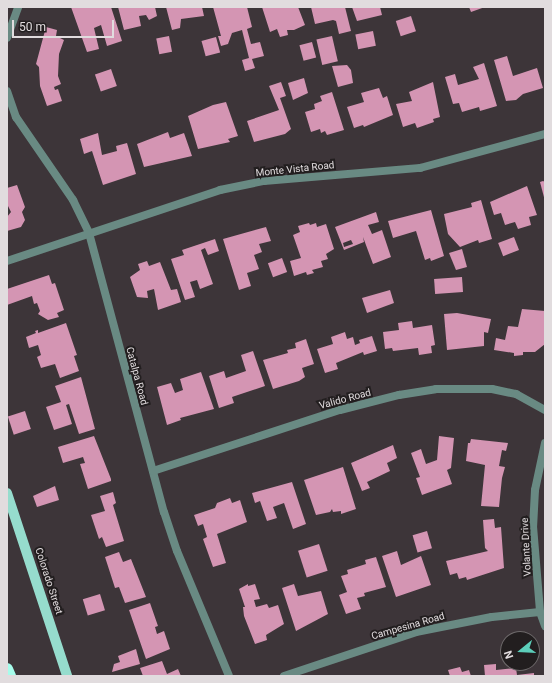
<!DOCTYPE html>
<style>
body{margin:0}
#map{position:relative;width:552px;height:683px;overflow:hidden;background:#3d3539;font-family:Roboto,sans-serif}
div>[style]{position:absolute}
.building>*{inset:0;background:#d495b3;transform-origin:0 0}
.street>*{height:8px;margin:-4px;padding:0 4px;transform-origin:4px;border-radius:4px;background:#698a83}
.primary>*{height:10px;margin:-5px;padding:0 5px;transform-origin:5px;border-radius:5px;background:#96dccd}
.highway>*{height:12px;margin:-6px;padding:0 6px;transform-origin:6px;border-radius:6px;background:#a7fceb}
span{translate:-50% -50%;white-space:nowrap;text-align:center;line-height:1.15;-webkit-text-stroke:4px #221e1f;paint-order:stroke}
.street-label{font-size:10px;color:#e1dcde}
.frame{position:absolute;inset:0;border:8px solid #e1dcde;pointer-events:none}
.north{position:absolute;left:500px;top:631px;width:40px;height:40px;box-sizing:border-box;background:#221e1f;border:1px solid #6e6a6b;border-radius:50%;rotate:252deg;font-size:11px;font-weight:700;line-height:16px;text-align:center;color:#e1dcde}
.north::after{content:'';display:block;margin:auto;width:14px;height:18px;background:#5cceba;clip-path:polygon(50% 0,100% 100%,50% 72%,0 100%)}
.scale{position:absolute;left:12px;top:20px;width:102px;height:18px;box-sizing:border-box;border:2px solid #e1dcde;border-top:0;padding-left:5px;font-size:12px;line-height:14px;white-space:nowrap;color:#e1dcde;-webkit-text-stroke:3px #221e1f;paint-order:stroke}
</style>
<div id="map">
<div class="building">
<div style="clip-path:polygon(71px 7px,111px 7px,122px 41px,107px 46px,101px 25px,94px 28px,99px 49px,87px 52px)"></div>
<div style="clip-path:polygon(118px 7px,155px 7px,157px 16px,149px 20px,146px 15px,139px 16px,141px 26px,124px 30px)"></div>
<div style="clip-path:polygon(166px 7px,202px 7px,204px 16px,181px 19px,180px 28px,172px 30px)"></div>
<div style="clip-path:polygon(213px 7px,247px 7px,252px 27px,247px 29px,251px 44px,260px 42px,264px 56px,252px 59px,255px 68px,245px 71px,242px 60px,249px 58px,242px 30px,232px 33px,228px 44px,221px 46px,218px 36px,221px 36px)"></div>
<div style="clip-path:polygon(262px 7px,298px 7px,305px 25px,294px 30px,287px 30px,288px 35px,280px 37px,277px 29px,270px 32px)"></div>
<div style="clip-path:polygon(311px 7px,345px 7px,351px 31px,339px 34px,336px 21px,333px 20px,315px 24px)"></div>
<div style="clip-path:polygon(352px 7px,380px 7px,382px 15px,357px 21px)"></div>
<div style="clip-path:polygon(469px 7px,485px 7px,471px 12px)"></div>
<div style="left:411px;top:16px;width:16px;height:16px;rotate:72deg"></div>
<div style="clip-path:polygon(46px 27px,57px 30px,56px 36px,64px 40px,59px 54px,58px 76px,61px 84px,54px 87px,55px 90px,58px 89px,62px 101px,47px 106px,40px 86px,39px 67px,36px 64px)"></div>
<div style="left:373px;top:31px;width:15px;height:18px;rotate:79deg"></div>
<div style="left:169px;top:36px;width:16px;height:13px;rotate:79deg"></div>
<div style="left:332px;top:36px;width:26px;height:16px;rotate:77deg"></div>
<div style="left:216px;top:37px;width:16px;height:15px;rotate:75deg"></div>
<div style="left:312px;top:42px;width:16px;height:13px;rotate:75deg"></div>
<div style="clip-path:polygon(507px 56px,513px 76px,537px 68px,543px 88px,523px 94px,516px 100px,506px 101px,494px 60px)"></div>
<div style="clip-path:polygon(484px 63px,497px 106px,480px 111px,479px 107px,462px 112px,459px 103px,453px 104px,445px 77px,455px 74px,458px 85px,479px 79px,473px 67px)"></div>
<div style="clip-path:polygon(347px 65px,351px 70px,353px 83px,338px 87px,332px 66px)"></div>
<div style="left:111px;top:69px;width:18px;height:17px;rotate:71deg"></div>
<div style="clip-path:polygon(304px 78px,308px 93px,293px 100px,288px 83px)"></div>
<div style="clip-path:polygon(281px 82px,286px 96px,280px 98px,291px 129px,285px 134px,254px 142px,247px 121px,279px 110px,269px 86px)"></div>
<div style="clip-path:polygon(433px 82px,440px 117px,433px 119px,434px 122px,417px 128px,415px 123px,403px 127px,396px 104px,412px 101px,409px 92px)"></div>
<div style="clip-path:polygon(379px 88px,383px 98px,387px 96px,393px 115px,364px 127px,363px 125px,354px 128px,347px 107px,364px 102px,361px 93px)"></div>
<div style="clip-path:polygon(332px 92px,344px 130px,327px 135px,325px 131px,321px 133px,320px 129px,311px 132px,305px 112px,315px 109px,314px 104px,322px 101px,320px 96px)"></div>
<div style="clip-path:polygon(226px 102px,238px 136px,228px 139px,230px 142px,198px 149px,188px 116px,213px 105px)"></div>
<div style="clip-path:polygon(168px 132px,170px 138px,184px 133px,192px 156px,144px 167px,137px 144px)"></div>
<div style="clip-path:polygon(98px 133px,102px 155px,117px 151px,116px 146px,127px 143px,136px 174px,103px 185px,92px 151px,84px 154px,80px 139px)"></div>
<div style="clip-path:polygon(543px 181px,545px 182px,545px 201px,540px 182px)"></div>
<div style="clip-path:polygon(17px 185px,25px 207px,22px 212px,25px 220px,21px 227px,7px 231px,7px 217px,11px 212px,7px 204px,7px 188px)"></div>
<div style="clip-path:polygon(527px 186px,537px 215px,529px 217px,531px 225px,518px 229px,515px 222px,505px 225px,501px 213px,494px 215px,490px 202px)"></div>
<div style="clip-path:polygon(481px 200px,492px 239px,479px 243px,478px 240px,460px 247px,448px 234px,444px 214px,472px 207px,471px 203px)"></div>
<div style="clip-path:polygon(431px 210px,444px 256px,431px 261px,430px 258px,425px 260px,416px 231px,393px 238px,388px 221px)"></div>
<div style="clip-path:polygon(evenodd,376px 212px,379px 222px,368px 225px,372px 234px,382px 230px,391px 257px,373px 264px,363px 237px,364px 242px,344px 250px,335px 227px,376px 212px,351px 240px,353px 244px,344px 247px,343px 243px,351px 240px)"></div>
<div style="clip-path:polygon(309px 223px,310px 225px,316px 223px,317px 227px,326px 224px,334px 249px,326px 254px,328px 259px,321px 261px,323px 267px,312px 270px,314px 273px,307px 275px,306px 272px,294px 276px,290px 261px,301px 258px,293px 235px,300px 232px,298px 226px)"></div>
<div style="clip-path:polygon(266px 227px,271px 241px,259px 244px,262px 252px,254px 255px,259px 269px,247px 273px,251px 286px,239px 290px,223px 239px)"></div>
<div style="left:514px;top:237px;width:14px;height:17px;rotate:69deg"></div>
<div style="clip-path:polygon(215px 239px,219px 251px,208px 255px,205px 248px,201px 250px,213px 284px,200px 289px,197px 280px,190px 282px,195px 297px,185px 300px,171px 259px,184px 255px,182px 250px)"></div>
<div style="clip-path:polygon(462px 249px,467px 267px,456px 270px,449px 253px)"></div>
<div style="left:282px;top:258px;width:15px;height:15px;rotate:70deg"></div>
<div style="clip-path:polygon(147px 261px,149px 266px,160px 262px,171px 290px,177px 289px,181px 302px,158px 310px,154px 289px,147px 291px,148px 298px,137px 297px,130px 277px,140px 270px,138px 264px)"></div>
<div style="clip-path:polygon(49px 275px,52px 284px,55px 283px,64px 310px,57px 313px,59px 317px,48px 320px,38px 314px,40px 311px,37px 303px,34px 304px,32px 296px,7px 305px,7px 289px)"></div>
<div style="left:462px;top:277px;width:15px;height:28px;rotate:86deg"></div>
<div style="clip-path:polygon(390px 290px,394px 303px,367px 313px,362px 298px)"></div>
<div style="clip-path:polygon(522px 309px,545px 311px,545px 344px,535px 352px,523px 352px,523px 355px,514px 356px,514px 353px,494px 350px,496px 338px,505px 340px,508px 326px,518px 327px)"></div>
<div style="clip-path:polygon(457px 313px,491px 319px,488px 333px,484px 332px,484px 346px,447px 350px,444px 314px)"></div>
<div style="clip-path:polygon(412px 321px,413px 328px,432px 325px,435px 345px,431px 346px,432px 353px,419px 355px,418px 348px,393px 351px,392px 348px,385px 349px,383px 332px,399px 330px,398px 323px)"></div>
<div style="clip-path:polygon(66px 323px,77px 355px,74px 356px,79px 371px,60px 378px,55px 364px,41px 368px,37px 357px,41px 355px,38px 345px,29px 348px,26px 337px,36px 333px,35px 331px,38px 330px,38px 333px)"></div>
<div style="clip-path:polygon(345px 332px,347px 339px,353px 337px,355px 345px,360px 343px,359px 340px,372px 336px,377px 351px,364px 355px,363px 352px,336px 363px,338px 369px,325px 373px,317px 349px,333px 344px,331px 337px)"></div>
<div style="clip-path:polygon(306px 339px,314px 364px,302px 368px,305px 377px,299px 381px,273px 389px,263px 360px,288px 353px,287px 350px,296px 348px,295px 343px)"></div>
<div style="clip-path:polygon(253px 351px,265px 386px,232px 397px,234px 403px,219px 408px,209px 376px,224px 371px,226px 378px,246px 371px,241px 355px)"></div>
<div style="clip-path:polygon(201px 372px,214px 409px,180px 418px,181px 420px,167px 425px,157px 387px,171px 383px,175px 393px,183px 390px,180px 379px)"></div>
<div style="clip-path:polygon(81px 377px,95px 429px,79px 434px,69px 404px,66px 405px,72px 424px,54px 430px,46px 407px,61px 402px,55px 386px)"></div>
<div style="left:25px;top:411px;width:19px;height:18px;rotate:72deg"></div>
<div style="clip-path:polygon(94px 436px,111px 479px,111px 481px,88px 489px,80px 464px,85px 463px,83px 457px,63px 463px,58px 447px)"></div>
<div style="clip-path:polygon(439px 436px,454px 438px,451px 468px,447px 470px,452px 484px,422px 495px,416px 478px,420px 477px,411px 453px,421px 449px,426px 464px,437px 460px)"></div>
<div style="clip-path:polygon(471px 439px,508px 443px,506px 451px,502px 450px,499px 466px,505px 467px,502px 478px,499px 507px,481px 506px,485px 465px,466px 461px,468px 443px,470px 443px)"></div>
<div style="clip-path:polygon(393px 445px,397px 458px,387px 463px,390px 471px,367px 482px,370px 488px,362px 491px,351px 463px)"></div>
<div style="clip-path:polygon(343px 467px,356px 509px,341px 514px,341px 511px,333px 512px,332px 509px,330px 512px,316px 515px,304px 480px)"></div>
<div style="clip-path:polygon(292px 482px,306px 524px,293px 529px,284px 503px,273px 507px,277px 518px,267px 521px,260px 501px,255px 503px,252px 493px)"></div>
<div style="clip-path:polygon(55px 486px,59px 500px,37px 507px,33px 496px)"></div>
<div style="clip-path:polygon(113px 492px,116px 503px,113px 505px,124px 541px,106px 547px,102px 537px,99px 539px,91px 515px,105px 511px,100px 496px)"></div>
<div style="clip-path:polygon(230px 498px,232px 503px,240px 500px,247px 522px,217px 534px,226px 563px,213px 567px,203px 539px,207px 537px,203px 524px,198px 526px,194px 515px,215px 508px,217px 503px)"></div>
<div style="clip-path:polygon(494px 519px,495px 528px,501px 527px,504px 568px,467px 580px,466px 577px,459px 579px,457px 573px,450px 575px,446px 561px,488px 551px,485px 548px,483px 520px)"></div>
<div style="left:427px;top:531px;width:18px;height:15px;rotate:74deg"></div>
<div style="left:319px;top:544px;width:28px;height:22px;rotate:72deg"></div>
<div style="clip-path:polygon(397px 551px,401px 565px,421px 556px,431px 585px,396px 597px,382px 556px)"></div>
<div style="clip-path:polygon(119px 552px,123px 562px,131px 559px,146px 597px,125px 603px,119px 587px,115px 588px,105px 557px)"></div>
<div style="clip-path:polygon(376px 557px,386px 587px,364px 593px,365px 596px,357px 598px,361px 609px,346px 614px,339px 595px,347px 592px,341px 576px,348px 574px,347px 570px,366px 564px,365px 560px)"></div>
<div style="clip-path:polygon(248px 584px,248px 586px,255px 584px,260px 599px,254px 600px,256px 607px,267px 604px,269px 608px,278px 605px,284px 624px,266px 635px,267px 640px,255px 644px,244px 616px,243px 607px,245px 607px,239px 589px)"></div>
<div style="clip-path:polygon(294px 584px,298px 596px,321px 591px,328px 614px,296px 631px,282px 588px)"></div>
<div style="left:100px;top:594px;width:17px;height:18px;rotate:73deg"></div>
<div style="clip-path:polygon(150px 603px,158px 626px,155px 627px,157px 634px,164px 631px,170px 649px,146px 659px,129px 610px)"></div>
<div style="clip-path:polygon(136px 649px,140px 664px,112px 672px,114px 664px,120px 662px,118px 656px)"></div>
<div style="clip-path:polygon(162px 661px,167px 674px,178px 669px,181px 676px,143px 676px,140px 668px)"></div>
<div style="clip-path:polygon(496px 664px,496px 670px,516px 668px,517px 675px,534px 673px,534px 676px,485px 676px,484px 665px)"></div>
<div style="clip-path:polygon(460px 667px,462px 672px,469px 670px,471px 676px,450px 676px,448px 670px)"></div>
</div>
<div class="street">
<div style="left:7px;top:38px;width:33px;rotate:-70deg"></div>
<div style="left:7px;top:91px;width:28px;rotate:71deg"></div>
<div style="left:16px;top:117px;width:101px;rotate:55.5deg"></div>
<div style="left:73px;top:200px;width:37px;rotate:64deg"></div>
<div style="left:89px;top:233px;width:289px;rotate:75deg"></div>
<div style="left:164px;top:512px;width:41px;rotate:71.6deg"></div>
<div style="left:177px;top:551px;width:135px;rotate:67.4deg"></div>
<div style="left:7px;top:261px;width:225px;rotate:-18.4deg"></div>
<div style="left:220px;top:190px;width:45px;rotate:-11.6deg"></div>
<div style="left:264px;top:181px;width:157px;rotate:-4.8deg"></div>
<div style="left:420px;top:168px;width:130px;rotate:-15.2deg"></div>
<div style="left:545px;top:443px;width:48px;rotate:102deg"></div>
<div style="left:535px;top:490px;width:36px;rotate:93deg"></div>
<div style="left:533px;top:526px;width:86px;rotate:85.3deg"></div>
<div style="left:540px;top:612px;width:15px;rotate:70deg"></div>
<div style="left:153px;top:471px;width:197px;rotate:-18.1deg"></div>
<div style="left:340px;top:410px;width:61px;rotate:-14.3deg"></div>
<div style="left:399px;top:395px;width:37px;rotate:-9deg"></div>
<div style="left:436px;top:389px;width:56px"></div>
<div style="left:492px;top:389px;width:25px;rotate:12deg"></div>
<div style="left:516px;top:394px;width:33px;rotate:29deg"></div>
<div style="left:284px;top:676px;width:139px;rotate:-18.4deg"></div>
<div style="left:416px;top:632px;width:77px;rotate:-11.2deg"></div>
<div style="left:492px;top:617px;width:48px;rotate:-5.9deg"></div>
</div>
<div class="primary">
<div style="left:7px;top:493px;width:193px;rotate:71.8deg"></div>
</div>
<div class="highway">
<div style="left:7px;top:669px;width:8px;rotate:67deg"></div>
</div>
<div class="street-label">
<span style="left:295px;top:169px;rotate:-6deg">Monte Vista Road</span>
<span style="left:137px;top:376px;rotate:75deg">Catalpa Road</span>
<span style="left:345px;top:399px;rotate:-15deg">Valido Road</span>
<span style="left:526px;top:547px;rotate:-93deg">Volante Drive</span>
<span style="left:49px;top:581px;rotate:72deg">Colorado Street</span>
<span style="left:408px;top:626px;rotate:-16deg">Campesina Road</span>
</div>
<div class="frame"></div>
<div class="north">N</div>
<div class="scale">50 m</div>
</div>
